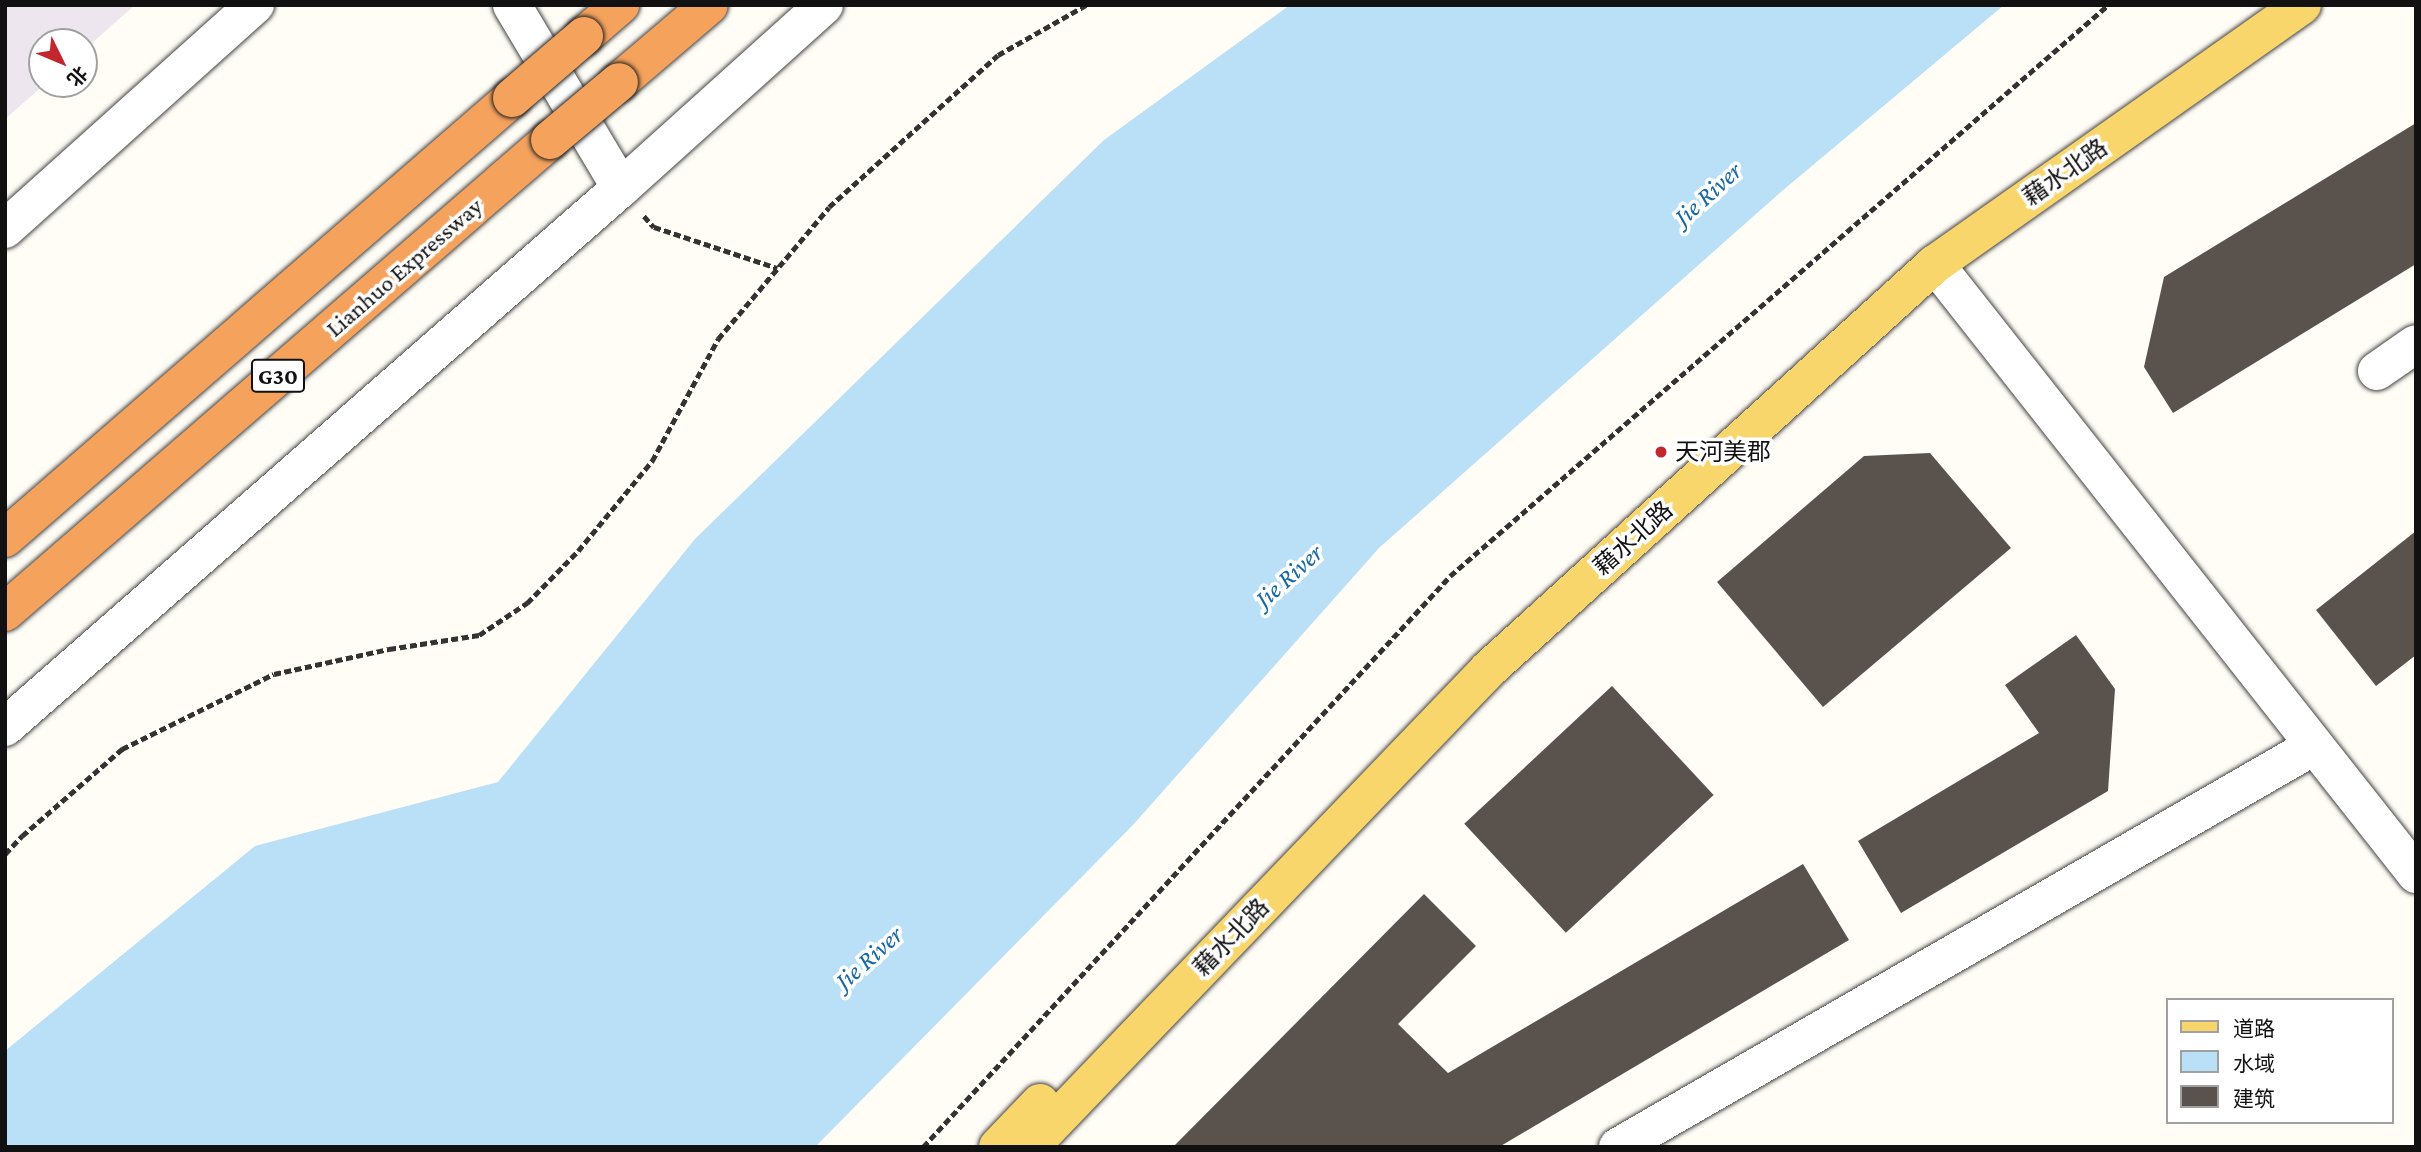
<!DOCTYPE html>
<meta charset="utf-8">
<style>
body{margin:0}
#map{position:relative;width:2421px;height:1152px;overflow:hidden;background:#fffdf5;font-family:"Crimson Pro","Noto Sans SC",serif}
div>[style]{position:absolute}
.industrial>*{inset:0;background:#eee6ef}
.water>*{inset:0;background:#b9e0f7}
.building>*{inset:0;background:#5a524d;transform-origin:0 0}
.path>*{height:4.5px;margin-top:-2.25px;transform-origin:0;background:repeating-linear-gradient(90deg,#333 0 7px,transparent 0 10.5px)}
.roads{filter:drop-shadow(0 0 2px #444) drop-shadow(0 0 2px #444)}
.minor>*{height:38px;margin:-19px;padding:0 19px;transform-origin:19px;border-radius:19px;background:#fff}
.major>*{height:38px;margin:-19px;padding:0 19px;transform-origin:19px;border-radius:19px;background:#f9d66b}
.highway>*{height:38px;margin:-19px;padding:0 19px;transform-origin:19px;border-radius:19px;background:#f5a25d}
.bridges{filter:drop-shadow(0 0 2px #222) drop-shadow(0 0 2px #222)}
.highway-bridge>*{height:38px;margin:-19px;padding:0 19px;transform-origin:19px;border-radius:19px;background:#f5a25d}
.dots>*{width:19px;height:19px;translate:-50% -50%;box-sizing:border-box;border:4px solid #fff;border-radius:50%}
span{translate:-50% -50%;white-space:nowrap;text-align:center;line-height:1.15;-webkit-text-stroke:7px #fff;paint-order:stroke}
.shield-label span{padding:2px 5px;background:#fff;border:2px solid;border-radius:5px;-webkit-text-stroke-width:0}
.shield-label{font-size:23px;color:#111;font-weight:700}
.street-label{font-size:24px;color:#111}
.poi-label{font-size:24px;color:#111}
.left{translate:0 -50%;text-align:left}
.water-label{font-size:26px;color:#1768a6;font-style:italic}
.frame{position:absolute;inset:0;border:7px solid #111;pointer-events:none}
.legend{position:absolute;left:2166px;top:998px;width:228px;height:126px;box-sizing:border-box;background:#fff;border:2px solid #a0a0a0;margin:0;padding:9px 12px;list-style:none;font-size:21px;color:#111}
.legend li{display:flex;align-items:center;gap:14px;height:35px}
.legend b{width:35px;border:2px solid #a0a0a0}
.north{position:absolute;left:28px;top:28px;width:70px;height:70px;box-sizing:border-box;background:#fff;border:2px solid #a0a0a0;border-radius:50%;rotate:133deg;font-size:19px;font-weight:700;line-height:28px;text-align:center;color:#111}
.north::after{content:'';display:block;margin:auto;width:24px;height:32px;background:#c4262e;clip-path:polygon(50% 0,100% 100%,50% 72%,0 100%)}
</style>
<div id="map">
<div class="industrial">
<div style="clip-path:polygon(5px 5px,135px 5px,84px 50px,84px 42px,42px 42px,42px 84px,45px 84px,5px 119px)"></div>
</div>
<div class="water">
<div style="clip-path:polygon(1290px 5px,2004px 5px,1782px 191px,1379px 548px,1132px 826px,815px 1147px,5px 1147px,5px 1051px,255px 846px,498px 782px,695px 539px,1104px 140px)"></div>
</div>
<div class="building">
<div style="clip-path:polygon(2416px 123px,2416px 264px,2173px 413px,2144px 367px,2164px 277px)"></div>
<div style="clip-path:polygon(1930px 453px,2011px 548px,1823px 707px,1717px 582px,1864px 456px)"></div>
<div style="clip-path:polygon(2416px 531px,2416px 655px,2376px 686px,2316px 610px)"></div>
<div style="clip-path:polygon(2076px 635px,2115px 689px,2108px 791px,1901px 913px,1858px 841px,2039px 733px,2005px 685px)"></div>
<div style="left:1612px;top:686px;width:149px;height:202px;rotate:47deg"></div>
<div style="clip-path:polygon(1803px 864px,1849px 940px,1499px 1147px,1173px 1147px,1424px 894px,1476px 946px,1398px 1024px,1448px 1073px)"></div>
</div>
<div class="path">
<div style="left:644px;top:216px;width:15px;rotate:48deg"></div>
<div style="left:654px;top:227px;width:130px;rotate:18.4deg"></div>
<div style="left:5px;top:854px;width:25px;rotate:-47deg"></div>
<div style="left:22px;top:836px;width:133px;rotate:-41deg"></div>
<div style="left:122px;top:749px;width:169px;rotate:-26.3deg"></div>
<div style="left:274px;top:674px;width:118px;rotate:-12.3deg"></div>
<div style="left:389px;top:649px;width:91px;rotate:-8.8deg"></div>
<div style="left:479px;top:635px;width:58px;rotate:-33.7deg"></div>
<div style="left:527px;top:603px;width:73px;rotate:-45.6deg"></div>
<div style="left:578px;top:551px;width:117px;rotate:-50.6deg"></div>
<div style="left:652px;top:461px;width:139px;rotate:-61.6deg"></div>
<div style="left:718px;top:339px;width:172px;rotate:-49.9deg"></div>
<div style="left:829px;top:207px;width:227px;rotate:-42deg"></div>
<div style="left:998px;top:55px;width:101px;rotate:-29.6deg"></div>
<div style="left:923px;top:1147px;width:777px;rotate:-47.29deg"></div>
<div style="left:1450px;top:576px;width:871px;rotate:-40.95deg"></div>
</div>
<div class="roads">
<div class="minor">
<div style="left:621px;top:188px;width:273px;rotate:-42deg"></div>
<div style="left:5px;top:229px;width:336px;rotate:-41.9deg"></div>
<div style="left:1935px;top:264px;width:777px;rotate:51.74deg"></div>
<div style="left:2377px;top:371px;width:47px;rotate:-34.7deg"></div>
<div style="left:5px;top:727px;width:819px;rotate:-41.19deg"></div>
<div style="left:621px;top:188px;width:213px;rotate:-120.8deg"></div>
<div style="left:1618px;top:1147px;width:803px;rotate:-29.95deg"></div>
</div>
<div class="major">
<div style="left:998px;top:1147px;width:61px;rotate:-46.3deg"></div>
<div style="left:1030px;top:1147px;width:663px;rotate:-46.16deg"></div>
<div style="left:1489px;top:669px;width:602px;rotate:-42.24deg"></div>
<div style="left:1935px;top:264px;width:449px;rotate:-35.2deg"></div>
</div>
<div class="highway">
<div style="left:584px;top:36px;width:48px;rotate:-40.7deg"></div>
<div style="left:619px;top:82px;width:118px;rotate:-40.5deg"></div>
<div style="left:5px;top:538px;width:671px;rotate:-40.95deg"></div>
<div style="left:5px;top:612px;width:721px;rotate:-40.89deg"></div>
</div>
</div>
<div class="bridges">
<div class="highway-bridge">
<div style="left:512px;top:98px;width:95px;rotate:-40.7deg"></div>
<div style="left:550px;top:140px;width:90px;rotate:-40deg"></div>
</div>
</div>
<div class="dots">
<div style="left:1661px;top:452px;background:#c4262e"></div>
</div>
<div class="shield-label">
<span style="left:278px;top:376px">G30</span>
</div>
<div class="street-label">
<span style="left:2065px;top:172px;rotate:-35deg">藉水北路</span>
<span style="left:404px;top:267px;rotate:-41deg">Lianhuo Expressway</span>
<span style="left:1633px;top:538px;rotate:-42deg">藉水北路</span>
<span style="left:1231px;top:937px;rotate:-46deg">藉水北路</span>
</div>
<div class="poi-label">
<span class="left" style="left:1675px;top:452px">天河美郡</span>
</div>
<div class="water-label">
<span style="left:1708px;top:194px;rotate:-42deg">Jie River</span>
<span style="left:1289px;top:576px;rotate:-42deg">Jie River</span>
<span style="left:869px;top:958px;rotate:-42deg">Jie River</span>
</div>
<div class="frame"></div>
<ul class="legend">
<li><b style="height:9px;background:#f9d66b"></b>道路</li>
<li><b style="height:19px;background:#b9e0f7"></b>水域</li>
<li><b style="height:19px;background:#5a524d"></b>建筑</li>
</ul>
<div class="north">北</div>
</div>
